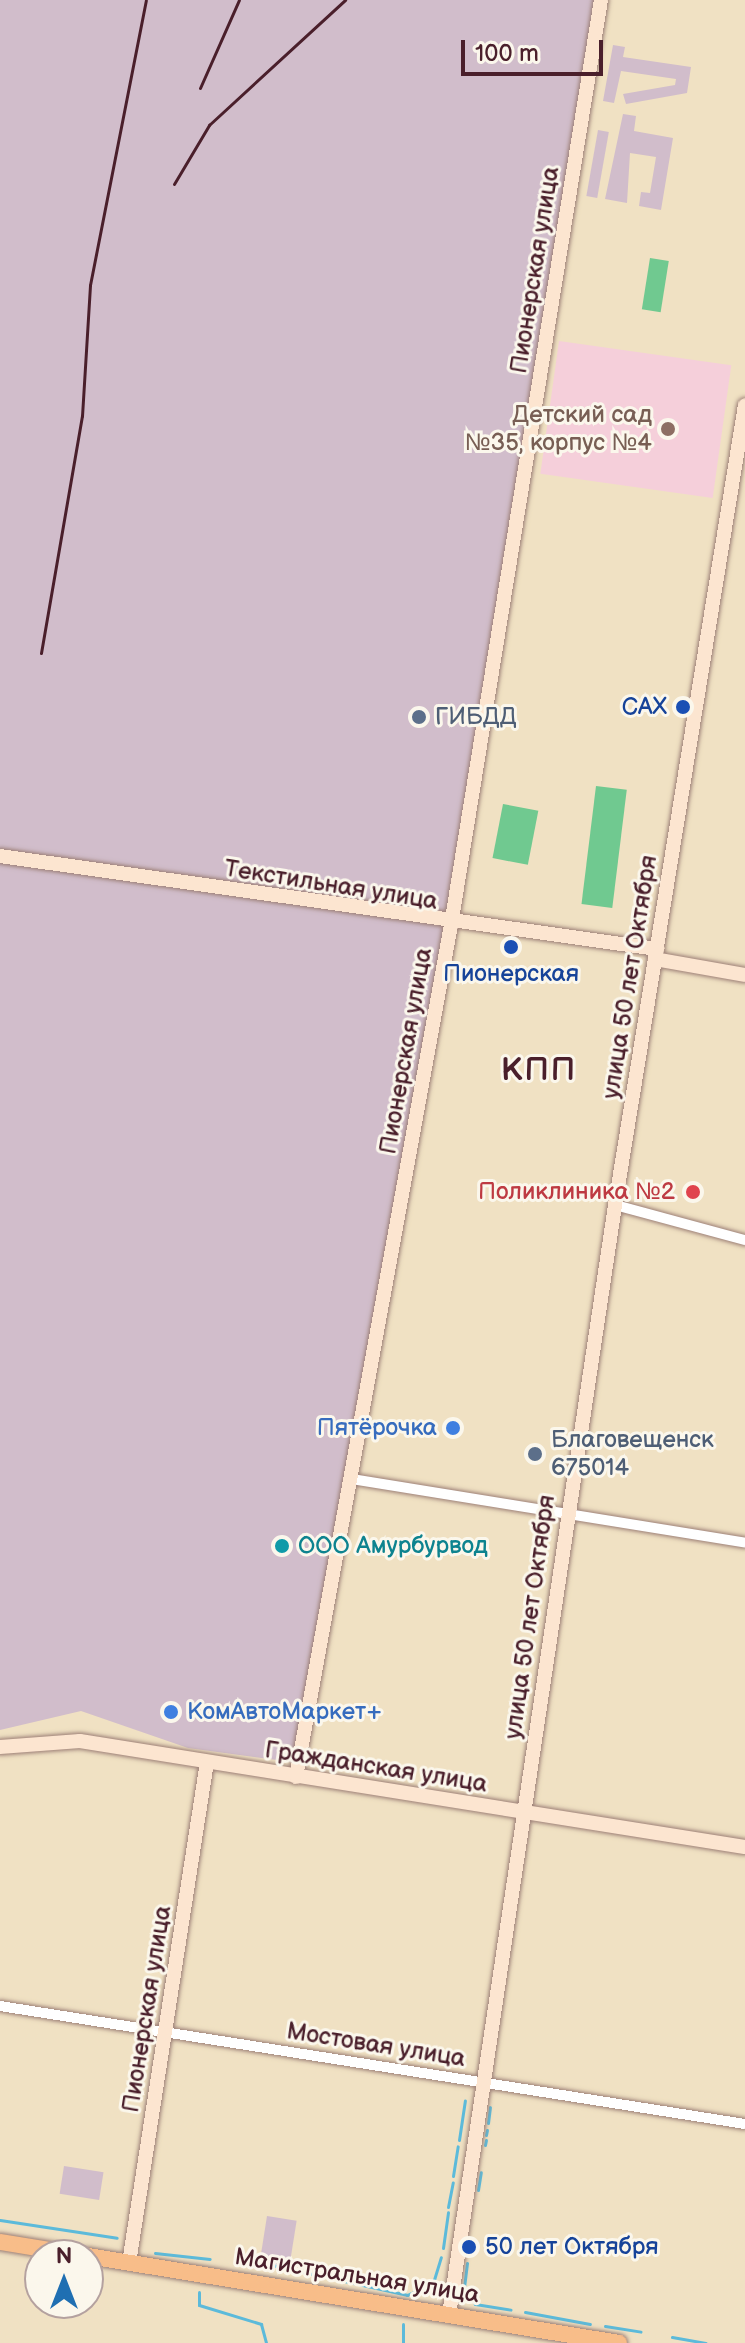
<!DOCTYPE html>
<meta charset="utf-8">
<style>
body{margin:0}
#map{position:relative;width:745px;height:2343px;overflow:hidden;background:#f0e1c3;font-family:"Balsamiq Sans",sans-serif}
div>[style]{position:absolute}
.built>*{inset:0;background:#f5cfda;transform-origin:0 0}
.industrial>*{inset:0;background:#d1bdcb;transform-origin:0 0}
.green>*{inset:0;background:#70c990;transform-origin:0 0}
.stream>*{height:3px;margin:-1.5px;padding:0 1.5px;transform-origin:1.5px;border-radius:1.5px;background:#5cbada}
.roads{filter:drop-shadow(0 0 2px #9d8077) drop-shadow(0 0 2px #9d8077)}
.street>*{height:10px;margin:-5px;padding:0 5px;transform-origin:5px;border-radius:5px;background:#fff}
.secondary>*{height:14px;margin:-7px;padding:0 7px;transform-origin:7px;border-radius:7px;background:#fce5d0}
.primary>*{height:16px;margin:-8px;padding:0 8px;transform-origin:8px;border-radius:8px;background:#f8bd89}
.rail>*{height:3px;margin:-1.5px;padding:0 1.5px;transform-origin:1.5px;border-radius:1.5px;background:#4a1f2b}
.dots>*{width:22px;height:22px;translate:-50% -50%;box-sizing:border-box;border:4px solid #fbf7ec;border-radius:50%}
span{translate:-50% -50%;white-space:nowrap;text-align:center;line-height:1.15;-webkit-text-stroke:6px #fbf7ec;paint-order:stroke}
.street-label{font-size:24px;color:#4a1f2b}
.education-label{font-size:24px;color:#785e54}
.right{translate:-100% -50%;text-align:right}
.transit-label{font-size:24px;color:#164399}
.left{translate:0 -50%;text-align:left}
.service-label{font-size:24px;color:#4e5e75}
.health-label{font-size:24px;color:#be3a42}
.shop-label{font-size:24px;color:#366cbe}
.culture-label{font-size:24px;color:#0d838f}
.district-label{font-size:32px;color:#4a1f2b;font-weight:700;letter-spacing:2px}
.north{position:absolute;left:24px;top:2239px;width:80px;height:80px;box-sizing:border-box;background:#fbf7ec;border:2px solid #b4a19f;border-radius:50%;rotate:0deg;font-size:22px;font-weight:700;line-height:32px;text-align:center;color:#4a1f2b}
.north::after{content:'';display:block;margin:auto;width:28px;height:36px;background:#1f6fb2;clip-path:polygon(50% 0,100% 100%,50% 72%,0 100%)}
.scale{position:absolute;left:461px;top:40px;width:142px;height:36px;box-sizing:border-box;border:4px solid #4a1f2b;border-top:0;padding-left:10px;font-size:24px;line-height:28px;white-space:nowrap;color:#4a1f2b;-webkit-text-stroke:6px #fbf7ec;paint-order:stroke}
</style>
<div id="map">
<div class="built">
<div style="left:559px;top:341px;width:174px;height:134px;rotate:8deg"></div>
</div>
<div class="industrial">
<div style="clip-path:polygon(0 0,603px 0,373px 1359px,292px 1762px,188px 1748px,81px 1711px,0 1730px)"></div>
<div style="clip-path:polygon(613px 45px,625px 47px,623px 57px,691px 67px,687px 93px,626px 104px,623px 94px,675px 85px,676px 79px,621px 71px,614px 103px,603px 101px)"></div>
<div style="clip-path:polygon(623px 114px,636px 116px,634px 131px,673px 138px,661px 210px,639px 206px,641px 192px,650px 193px,656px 157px,630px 153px,627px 203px,605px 199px)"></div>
<div style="left:598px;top:130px;width:11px;height:67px;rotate:10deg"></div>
<div style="left:64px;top:2166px;width:40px;height:28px;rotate:9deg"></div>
<div style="left:267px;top:2216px;width:30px;height:47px;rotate:9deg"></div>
</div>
<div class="green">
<div style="left:650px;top:258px;width:19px;height:52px;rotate:9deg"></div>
<div style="left:596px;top:786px;width:31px;height:119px;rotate:7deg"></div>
<div style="left:503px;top:804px;width:36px;height:55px;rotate:11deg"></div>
</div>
<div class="stream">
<div style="left:488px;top:2123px;width:16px;rotate:-83deg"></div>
<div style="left:486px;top:2135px;width:5px;rotate:-79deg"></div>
<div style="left:459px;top:2140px;width:40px;rotate:-81.5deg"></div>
<div style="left:485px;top:2145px;width:5px;rotate:-79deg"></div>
<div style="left:453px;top:2176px;width:30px;rotate:-81deg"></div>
<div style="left:478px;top:2190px;width:18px;rotate:-81deg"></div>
<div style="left:448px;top:2207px;width:25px;rotate:-79deg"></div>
<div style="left:0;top:2220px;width:118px;rotate:8.7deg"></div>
<div style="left:443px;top:2248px;width:36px;rotate:-82deg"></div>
<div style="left:155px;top:2253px;width:55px;rotate:6.2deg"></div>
<div style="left:263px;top:2263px;width:148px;rotate:12.5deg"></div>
<div style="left:407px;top:2295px;width:29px;rotate:-25deg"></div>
<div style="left:433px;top:2283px;width:27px;rotate:-73deg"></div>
<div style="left:467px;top:2263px;width:25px;rotate:97deg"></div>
<div style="left:464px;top:2288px;width:19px;rotate:55deg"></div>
<div style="left:475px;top:2304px;width:36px;rotate:9deg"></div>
<div style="left:199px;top:2292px;width:13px;rotate:90deg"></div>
<div style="left:199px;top:2305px;width:65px;rotate:17deg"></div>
<div style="left:261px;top:2324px;width:20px;rotate:75deg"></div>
<div style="left:525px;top:2312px;width:66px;rotate:10.5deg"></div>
<div style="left:605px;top:2326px;width:36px;rotate:9deg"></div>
<div style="left:672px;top:2337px;width:34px;rotate:10deg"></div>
<div style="left:403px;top:2343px;width:19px;rotate:-90deg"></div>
</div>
<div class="roads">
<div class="street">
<div style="left:615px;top:1205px;width:135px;rotate:15.1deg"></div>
<div style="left:352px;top:1479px;width:398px;rotate:9.2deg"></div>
<div style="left:0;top:2006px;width:754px;rotate:9deg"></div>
</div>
<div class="secondary">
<div style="left:0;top:856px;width:664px;rotate:8.06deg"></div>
<div style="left:655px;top:959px;width:91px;rotate:10.1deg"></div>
<div style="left:0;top:1747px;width:80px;rotate:-4.3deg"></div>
<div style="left:80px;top:1741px;width:673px;rotate:9.06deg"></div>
<div style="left:296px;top:1777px;width:866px;rotate:-79.69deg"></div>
<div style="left:451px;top:925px;width:937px;rotate:-80.79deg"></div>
<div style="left:129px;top:2263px;width:507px;rotate:-81.15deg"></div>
<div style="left:449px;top:2315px;width:1122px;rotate:-81.49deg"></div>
<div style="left:615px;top:1205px;width:810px;rotate:-80.77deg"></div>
</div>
<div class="primary">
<div style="left:0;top:2242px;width:81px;rotate:9.2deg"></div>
<div style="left:88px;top:2256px;width:538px;rotate:9.3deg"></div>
</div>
</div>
<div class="rail">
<div style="left:200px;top:88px;width:96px;rotate:-66.1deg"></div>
<div style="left:174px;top:184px;width:69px;rotate:-59.3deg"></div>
<div style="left:209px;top:125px;width:185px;rotate:-42.6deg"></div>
<div style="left:41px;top:653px;width:241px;rotate:-80.2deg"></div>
<div style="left:82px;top:416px;width:131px;rotate:-86.5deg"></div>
<div style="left:90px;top:285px;width:290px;rotate:-78.9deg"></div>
</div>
<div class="dots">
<div style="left:668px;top:429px;background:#8d6e63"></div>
<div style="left:683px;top:707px;background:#1a4fb4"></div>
<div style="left:419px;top:717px;background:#5c6f8a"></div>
<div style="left:511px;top:947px;background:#1a4fb4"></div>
<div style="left:693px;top:1192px;background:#e0444e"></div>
<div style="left:453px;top:1428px;background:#3f7fe0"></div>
<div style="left:535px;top:1454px;background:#5c6f8a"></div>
<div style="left:282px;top:1546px;background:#0f9aa8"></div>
<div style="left:171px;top:1712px;background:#3f7fe0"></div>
<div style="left:469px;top:2247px;background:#1a4fb4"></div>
</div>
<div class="street-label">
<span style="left:535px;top:270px;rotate:-81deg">Пионерская улица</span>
<span style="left:331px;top:885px;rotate:9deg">Текстильная улица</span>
<span style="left:630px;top:977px;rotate:-81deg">улица 50 лет Октября</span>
<span style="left:406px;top:1051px;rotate:-80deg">Пионерская улица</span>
<span style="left:530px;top:1617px;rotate:-82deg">улица 50 лет Октября</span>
<span style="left:376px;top:1767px;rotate:9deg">Гражданская улица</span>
<span style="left:147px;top:2009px;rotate:-81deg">Пионерская улица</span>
<span style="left:376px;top:2045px;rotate:9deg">Мостовая улица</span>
<span style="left:357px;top:2276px;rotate:9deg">Магистральная улица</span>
</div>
<div class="education-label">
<span class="right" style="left:652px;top:429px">Детский сад<br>№35, корпус №4</span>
</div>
<div class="transit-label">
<span class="right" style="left:667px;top:707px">САХ</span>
<span style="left:511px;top:974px">Пионерская</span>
<span class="left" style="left:485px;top:2247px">50 лет Октября</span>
</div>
<div class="service-label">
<span class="left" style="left:435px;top:717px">ГИБДД</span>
<span class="left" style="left:551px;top:1454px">Благовещенск<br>675014</span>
</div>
<div class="health-label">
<span class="right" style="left:675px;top:1192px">Поликлиника №2</span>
</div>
<div class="shop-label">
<span class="right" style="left:437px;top:1428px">Пятёрочка</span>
<span class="left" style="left:187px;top:1712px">КомАвтоМаркет+</span>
</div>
<div class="culture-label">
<span class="left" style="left:298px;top:1546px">ООО Амурбурвод</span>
</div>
<div class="district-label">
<span style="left:539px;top:1071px">КПП</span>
</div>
<div class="north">N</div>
<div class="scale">100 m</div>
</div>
